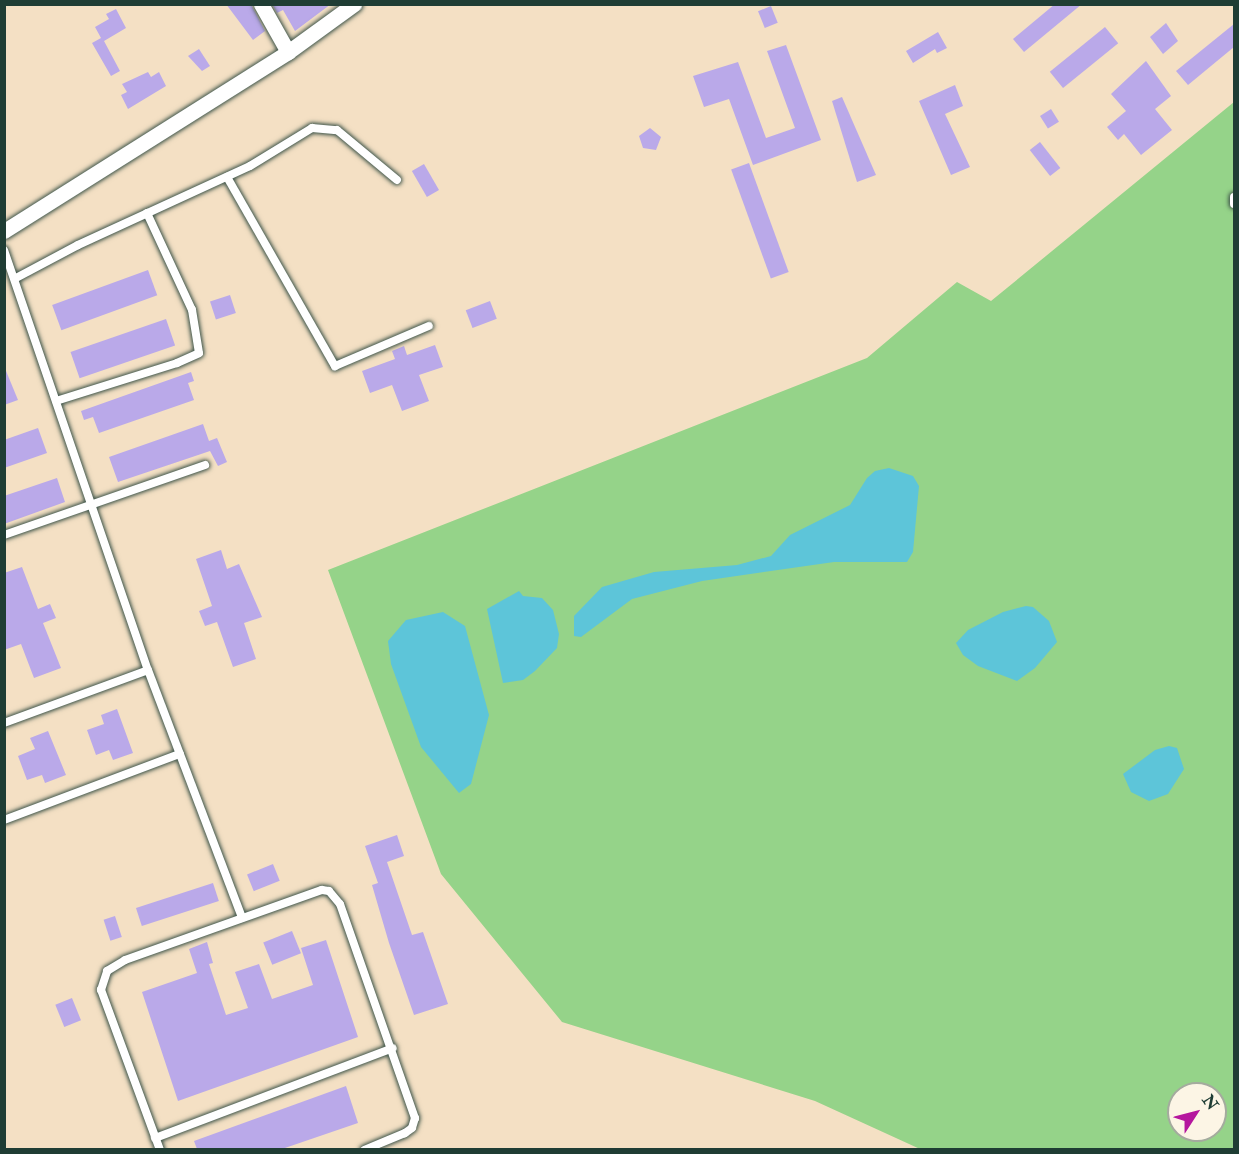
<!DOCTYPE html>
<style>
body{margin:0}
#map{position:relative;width:1239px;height:1154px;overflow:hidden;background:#f4e0c4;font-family:"IM FELL Double Pica",serif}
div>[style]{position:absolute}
.green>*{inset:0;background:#95d389}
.water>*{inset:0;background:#5dc5d9}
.building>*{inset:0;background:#baa9e9;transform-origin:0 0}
.roads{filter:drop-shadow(0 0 2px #3f554a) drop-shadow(0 0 2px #3f554a)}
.service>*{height:8px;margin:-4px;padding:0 4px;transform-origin:4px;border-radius:4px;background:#fff}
.minor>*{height:15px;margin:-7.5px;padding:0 7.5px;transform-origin:7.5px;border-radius:7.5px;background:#fff}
span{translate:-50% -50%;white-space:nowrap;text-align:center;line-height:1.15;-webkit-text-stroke:4.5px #fcf5e5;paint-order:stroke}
.frame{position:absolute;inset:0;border:6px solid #1f3d34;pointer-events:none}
.north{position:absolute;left:1167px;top:1082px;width:60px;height:60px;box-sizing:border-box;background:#fcf5e5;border:2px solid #a4ab9e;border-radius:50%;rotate:54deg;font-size:16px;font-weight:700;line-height:24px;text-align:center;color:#1f3d34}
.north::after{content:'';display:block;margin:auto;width:21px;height:27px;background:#b5179e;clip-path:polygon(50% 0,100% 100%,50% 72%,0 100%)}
</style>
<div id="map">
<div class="green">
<div style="clip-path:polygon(evenodd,1234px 102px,1234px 1149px,920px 1149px,815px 1101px,562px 1022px,441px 874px,328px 570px,867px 358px,957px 282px,991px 301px,1234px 102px,1179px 1094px,1215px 1094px,1215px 1130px,1179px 1130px,1179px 1094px)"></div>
</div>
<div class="water">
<div style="clip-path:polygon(889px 468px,913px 476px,919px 486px,913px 552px,907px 562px,834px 562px,702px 581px,632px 599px,581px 637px,574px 636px,574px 616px,602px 587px,654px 572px,737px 565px,771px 556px,790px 535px,850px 505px,867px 478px,875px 471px)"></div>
<div style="clip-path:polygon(519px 591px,523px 596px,542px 598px,553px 610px,559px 634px,557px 648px,535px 671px,523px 680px,503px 683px,487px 609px)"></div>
<div style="clip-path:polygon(1026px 606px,1033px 607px,1049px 621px,1057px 642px,1035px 668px,1017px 681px,978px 666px,963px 655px,956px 643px,968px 630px,1003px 612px)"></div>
<div style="clip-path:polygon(443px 612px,465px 626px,489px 715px,471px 784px,459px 793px,421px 747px,391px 664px,388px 641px,406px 620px)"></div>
<div style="clip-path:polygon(1169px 746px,1177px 748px,1184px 769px,1168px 794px,1149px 801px,1131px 792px,1123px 774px,1155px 750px)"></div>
</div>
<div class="building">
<div style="clip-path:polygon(226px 4px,251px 4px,265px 31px,253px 40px)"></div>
<div style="clip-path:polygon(272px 4px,331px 4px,295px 31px,283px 10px,277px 13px)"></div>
<div style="clip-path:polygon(1055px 4px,1082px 4px,1024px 52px,1013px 39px)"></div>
<div style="left:771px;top:6px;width:18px;height:14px;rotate:68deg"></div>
<div style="clip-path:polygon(116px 9px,126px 28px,104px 41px,120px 71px,111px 76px,92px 43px,101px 38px,95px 27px,109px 19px,106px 14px)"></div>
<div style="clip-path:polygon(1166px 23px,1178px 41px,1163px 54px,1150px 37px)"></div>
<div style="clip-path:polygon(1234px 24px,1234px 47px,1188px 85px,1176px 71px)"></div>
<div style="left:1105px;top:27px;width:21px;height:71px;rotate:51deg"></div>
<div style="clip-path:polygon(938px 32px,947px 48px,937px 53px,935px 49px,913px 63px,906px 51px)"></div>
<div style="clip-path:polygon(786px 45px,821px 140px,753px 165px,729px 99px,704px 107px,693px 76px,738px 62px,766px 138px,795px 128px,767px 51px)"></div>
<div style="clip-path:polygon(199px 49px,210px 66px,202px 71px,188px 56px)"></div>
<div style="clip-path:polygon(1146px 61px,1171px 96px,1155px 109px,1172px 130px,1141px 155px,1124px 134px,1118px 140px,1107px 127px,1126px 111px,1111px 94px)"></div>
<div style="clip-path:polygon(148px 72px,151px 77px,159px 72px,166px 86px,128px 109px,121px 95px,127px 92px,122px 84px)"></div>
<div style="clip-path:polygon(955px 85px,963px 106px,945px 114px,970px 167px,951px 175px,919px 101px)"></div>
<div style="clip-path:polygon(842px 97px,876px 175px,857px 182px,832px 101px)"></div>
<div style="left:1051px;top:109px;width:15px;height:13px;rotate:58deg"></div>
<div style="clip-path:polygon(650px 128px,661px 137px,656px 150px,643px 148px,639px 136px)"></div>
<div style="left:1040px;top:142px;width:33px;height:13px;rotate:52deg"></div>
<div style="left:749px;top:163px;width:116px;height:19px;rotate:70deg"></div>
<div style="left:424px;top:164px;width:30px;height:14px;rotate:60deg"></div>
<div style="left:148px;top:270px;width:27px;height:102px;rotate:70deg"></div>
<div style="left:230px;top:295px;width:19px;height:21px;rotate:72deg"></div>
<div style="left:490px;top:301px;width:19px;height:26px;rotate:69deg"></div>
<div style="left:166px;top:319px;width:28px;height:101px;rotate:71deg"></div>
<div style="clip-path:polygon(435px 345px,443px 367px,419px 375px,429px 401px,402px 411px,392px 385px,370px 393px,362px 371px,395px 359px,392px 351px,404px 346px,407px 355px)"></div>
<div style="clip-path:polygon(4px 366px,18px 400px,4px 405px)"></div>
<div style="clip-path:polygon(191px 372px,194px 381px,188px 383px,194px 400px,99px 433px,93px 417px,84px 420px,81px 411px)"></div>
<div style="clip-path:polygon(203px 424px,209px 441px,217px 438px,227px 462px,218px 466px,210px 451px,118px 482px,109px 457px)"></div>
<div style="clip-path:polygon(38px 428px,47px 453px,4px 468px,4px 440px)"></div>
<div style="clip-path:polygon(57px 478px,65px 502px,4px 524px,4px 496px)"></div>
<div style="clip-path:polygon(221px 550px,227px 569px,239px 564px,262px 617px,244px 623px,256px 659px,233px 667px,217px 622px,205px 626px,199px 611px,212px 606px,196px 559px)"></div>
<div style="clip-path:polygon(22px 567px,38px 609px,50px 604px,56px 618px,43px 623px,61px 668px,34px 678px,21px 644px,4px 650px,4px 573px)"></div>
<div style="clip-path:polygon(117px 709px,133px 753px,113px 760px,109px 750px,96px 755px,87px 730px,104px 724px,101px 715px)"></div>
<div style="clip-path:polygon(48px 731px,66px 775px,45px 783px,42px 775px,27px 780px,18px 756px,35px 749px,30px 738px)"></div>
<div style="clip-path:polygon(397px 835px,404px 856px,387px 862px,412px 935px,423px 932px,448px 1004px,414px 1015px,389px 943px,372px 885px,378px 883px,365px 846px)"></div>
<div style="left:273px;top:864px;width:18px;height:28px;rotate:68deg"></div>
<div style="left:213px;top:883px;width:19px;height:81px;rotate:72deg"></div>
<div style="left:115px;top:916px;width:22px;height:12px;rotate:72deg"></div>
<div style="left:292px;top:931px;width:24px;height:31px;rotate:68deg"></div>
<div style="clip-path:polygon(326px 940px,358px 1037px,178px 1101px,142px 992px,197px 973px,189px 949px,207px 942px,213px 963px,209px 964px,226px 1015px,248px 1008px,235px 972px,259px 964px,272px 999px,313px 985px,301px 948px)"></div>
<div style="left:72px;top:998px;width:24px;height:18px;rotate:68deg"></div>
<div style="clip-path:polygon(346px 1086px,358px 1123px,282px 1149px,197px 1149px,194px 1141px)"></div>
</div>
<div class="roads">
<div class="service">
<div style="left:227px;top:177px;width:218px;rotate:60.3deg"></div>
<div style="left:335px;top:366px;width:102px;rotate:-23.1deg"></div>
<div style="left:1234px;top:197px;width:7px;rotate:90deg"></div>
<div style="left:4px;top:250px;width:444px;rotate:71.1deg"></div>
<div style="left:148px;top:670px;width:265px;rotate:69.2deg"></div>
<div style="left:16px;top:278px;width:70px;rotate:-28deg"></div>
<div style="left:78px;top:245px;width:189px;rotate:-24.7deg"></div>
<div style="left:250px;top:166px;width:73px;rotate:-31.5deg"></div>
<div style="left:312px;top:128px;width:25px;rotate:5deg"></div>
<div style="left:337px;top:130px;width:78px;rotate:39.8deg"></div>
<div style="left:56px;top:401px;width:127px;rotate:-17.4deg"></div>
<div style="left:177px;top:363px;width:24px;rotate:-24deg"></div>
<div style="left:199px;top:353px;width:44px;rotate:-99.2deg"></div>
<div style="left:192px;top:310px;width:107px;rotate:-114.9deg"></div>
<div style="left:4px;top:535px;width:213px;rotate:-19.2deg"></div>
<div style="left:4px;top:723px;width:153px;rotate:-20.2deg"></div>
<div style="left:4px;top:820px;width:188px;rotate:-20.6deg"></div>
<div style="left:155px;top:1138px;width:254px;rotate:-20.7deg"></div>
<div style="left:160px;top:1150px;width:171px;rotate:-110.2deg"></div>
<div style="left:101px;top:990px;width:20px;rotate:-72deg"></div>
<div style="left:107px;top:971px;width:21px;rotate:-31deg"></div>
<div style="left:125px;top:960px;width:209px;rotate:-19.6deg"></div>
<div style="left:322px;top:890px;width:7px;rotate:8deg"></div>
<div style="left:329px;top:891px;width:17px;rotate:50deg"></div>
<div style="left:340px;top:904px;width:227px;rotate:70.7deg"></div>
<div style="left:415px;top:1118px;width:10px;rotate:107deg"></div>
<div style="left:412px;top:1128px;width:9px;rotate:144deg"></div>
<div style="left:405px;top:1133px;width:44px;rotate:157.5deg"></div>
</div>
<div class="minor">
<div style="left:261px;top:4px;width:55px;rotate:60.6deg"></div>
<div style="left:4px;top:231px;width:336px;rotate:-32.2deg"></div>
<div style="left:288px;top:52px;width:82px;rotate:-36deg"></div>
</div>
</div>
<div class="frame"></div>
<div class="north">N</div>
</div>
